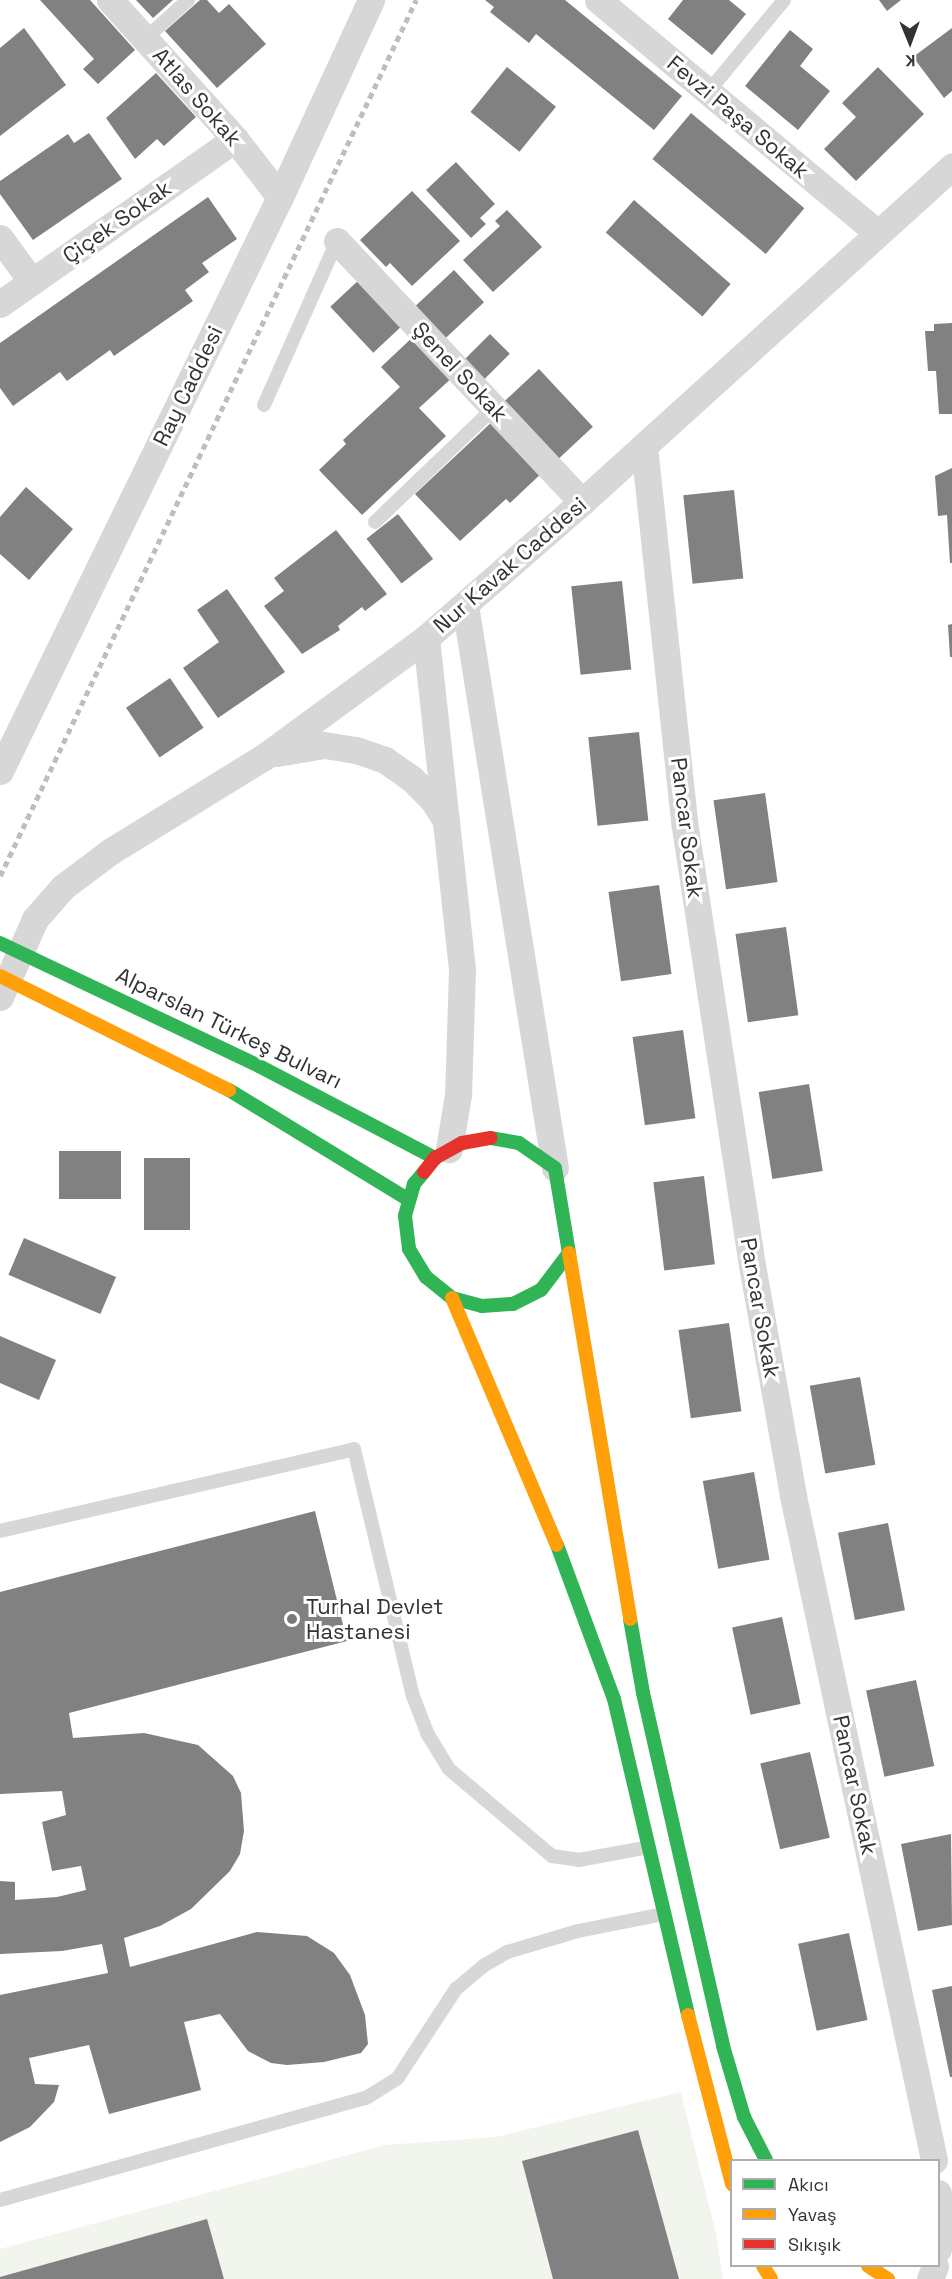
<!DOCTYPE html>
<meta charset="utf-8">
<style>
body{margin:0}
#map{position:relative;width:952px;height:2279px;overflow:hidden;background:#fff;font-family:"Space Grotesk",sans-serif}
div>[style]{position:absolute}
.green>*{inset:0;background:#f1f5ed}
.building>*{inset:0;background:#818181;transform-origin:0 0}
.lane>*{height:14px;margin:-7px;padding:0 7px;transform-origin:7px;border-radius:7px;background:#d7d7d7}
.street>*{height:27px;margin:-13.5px;padding:0 13.5px;transform-origin:13.5px;border-radius:13.5px;background:#d7d7d7}
.fast>*{height:14px;margin:-7px;padding:0 7px;transform-origin:7px;border-radius:7px;background:#30b455}
.slow>*{height:14px;margin:-7px;padding:0 7px;transform-origin:7px;border-radius:7px;background:#ff9f0a}
.jam>*{height:14px;margin:-7px;padding:0 7px;transform-origin:7px;border-radius:7px;background:#e5322d}
.rail>*{height:4.5px;margin-top:-2.25px;transform-origin:0;background:repeating-linear-gradient(90deg,#bebebe 0 6px,transparent 0 10.5px)}
.dots>*{width:16px;height:16px;translate:-50% -50%;box-sizing:border-box;border:3px solid #fff;border-radius:50%}
span{translate:-50% -50%;white-space:nowrap;text-align:center;line-height:1.15;-webkit-text-stroke:6px #fff;paint-order:stroke}
.street-label{font-size:22px;color:#333}
.poi-label{font-size:22px;color:#333}
.left{translate:0 -50%;text-align:left}
.legend{position:absolute;left:730px;top:2159px;width:210px;height:108px;box-sizing:border-box;background:#fff;border:2px solid #adadad;margin:0;padding:8px 10px;list-style:none;font-size:18px;color:#333}
.legend li{display:flex;align-items:center;gap:12px;height:30px}
.legend b{width:30px;border:2px solid #adadad}
.north{position:absolute;left:880px;top:12px;width:60px;height:60px;-webkit-text-stroke:4px #fff;paint-order:stroke;rotate:179deg;font-size:16px;font-weight:700;line-height:24px;text-align:center;color:#333}
.north::after{content:'';display:block;margin:auto;width:21px;height:27px;background:#333;clip-path:polygon(50% 0,100% 100%,50% 72%,0 100%)}
</style>
<div id="map">
<div class="green">
<div style="clip-path:polygon(681px 2092px,716px 2234px,723px 2279px,0 2279px,0 2249px,385px 2145px,496px 2137px)"></div>
</div>
<div class="building">
<div style="clip-path:polygon(40px 0,90px 0,135px 50px,98px 84px,83px 69px,94px 59px)"></div>
<div style="clip-path:polygon(136px 0,173px 0,153px 18px)"></div>
<div style="clip-path:polygon(200px 0,207px 0,219px 13px,229px 4px,266px 44px,217px 88px,165px 31px)"></div>
<div style="clip-path:polygon(485px 0,565px 0,682px 96px,654px 130px,536px 34px,529px 43px,490px 12px,494px 7px)"></div>
<div style="clip-path:polygon(683px 0,729px 0,746px 14px,712px 55px,668px 19px)"></div>
<div style="clip-path:polygon(879px 0,901px 0,887px 11px)"></div>
<div style="clip-path:polygon(24px 28px,66px 85px,0 136px,0 48px)"></div>
<div style="clip-path:polygon(952px 28px,952px 91px,944px 98px,913px 57px)"></div>
<div style="clip-path:polygon(790px 30px,813px 49px,800px 66px,830px 91px,798px 130px,745px 86px)"></div>
<div style="left:507px;top:67px;width:63px;height:58px;rotate:39deg"></div>
<div style="clip-path:polygon(878px 67px,924px 114px,856px 181px,824px 149px,856px 117px,842px 103px)"></div>
<div style="clip-path:polygon(156px 73px,196px 117px,164px 146px,157px 139px,135px 159px,106px 118px)"></div>
<div style="left:691px;top:113px;width:148px;height:60px;rotate:40deg"></div>
<div style="clip-path:polygon(89px 133px,122px 179px,33px 240px,0 194px,0 181px,68px 134px,74px 143px)"></div>
<div style="clip-path:polygon(456px 162px,495px 204px,480px 218px,486px 224px,471px 238px,426px 190px)"></div>
<div style="clip-path:polygon(412px 191px,460px 241px,412px 286px,390px 263px,386px 267px,360px 240px)"></div>
<div style="clip-path:polygon(208px 197px,237px 239px,202px 263px,209px 272px,185px 290px,193px 301px,114px 356px,110px 350px,67px 381px,60px 372px,13px 406px,0 388px,0 343px)"></div>
<div style="left:634px;top:200px;width:128px;height:43px;rotate:41deg"></div>
<div style="clip-path:polygon(507px 210px,542px 247px,493px 292px,463px 260px,500px 226px,495px 221px)"></div>
<div style="left:454px;top:270px;width:44px;height:59px;rotate:47deg"></div>
<div style="left:361px;top:278px;width:63px;height:42px;rotate:47deg"></div>
<div style="clip-path:polygon(952px 323px,952px 414px,939px 414px,936px 371px,928px 371px,925px 331px,934px 331px,934px 324px)"></div>
<div style="left:490px;top:334px;width:28px;height:41px;rotate:45deg"></div>
<div style="clip-path:polygon(415px 335px,454px 376px,419px 408px,446px 436px,362px 515px,319px 470px,346px 444px,343px 440px,400px 387px,381px 367px)"></div>
<div style="left:539px;top:369px;width:79px;height:52px;rotate:47deg"></div>
<div style="clip-path:polygon(495px 419px,544px 471px,510px 503px,506px 499px,460px 541px,415px 494px)"></div>
<div style="clip-path:polygon(952px 468px,952px 563px,950px 563px,947px 515px,938px 516px,935px 476px)"></div>
<div style="clip-path:polygon(26px 487px,73px 529px,29px 580px,0 554px,0 517px)"></div>
<div style="left:734px;top:490px;width:89px;height:51px;rotate:84deg"></div>
<div style="left:398px;top:514px;width:57px;height:40px;rotate:52deg"></div>
<div style="clip-path:polygon(336px 530px,387px 594px,365px 611px,362px 607px,338px 626px,340px 630px,302px 654px,264px 606px,284px 591px,274px 578px)"></div>
<div style="left:622px;top:581px;width:89px;height:51px;rotate:84deg"></div>
<div style="clip-path:polygon(227px 589px,285px 672px,218px 718px,183px 668px,219px 642px,197px 610px)"></div>
<div style="clip-path:polygon(952px 624px,952px 657px,950px 657px,948px 625px)"></div>
<div style="left:170px;top:678px;width:60px;height:53px;rotate:56deg"></div>
<div style="left:639px;top:732px;width:89px;height:51px;rotate:84deg"></div>
<div style="left:765px;top:793px;width:90px;height:52px;rotate:82deg"></div>
<div style="left:659px;top:885px;width:90px;height:51px;rotate:82deg"></div>
<div style="left:786px;top:927px;width:89px;height:51px;rotate:82deg"></div>
<div style="left:683px;top:1030px;width:89px;height:51px;rotate:82deg"></div>
<div style="left:809px;top:1084px;width:88px;height:51px;rotate:81deg"></div>
<div style="left:59px;top:1151px;width:62px;height:48px"></div>
<div style="left:144px;top:1158px;width:46px;height:72px"></div>
<div style="left:704px;top:1176px;width:89px;height:51px;rotate:83deg"></div>
<div style="left:24px;top:1238px;width:100px;height:40px;rotate:23deg"></div>
<div style="left:729px;top:1323px;width:89px;height:51px;rotate:82deg"></div>
<div style="clip-path:polygon(0 1336px,56px 1360px,39px 1400px,0 1383px)"></div>
<div style="left:860px;top:1377px;width:89px;height:51px;rotate:80deg"></div>
<div style="left:754px;top:1472px;width:89px;height:52px;rotate:80deg"></div>
<div style="clip-path:polygon(315px 1511px,347px 1641px,69px 1713px,73px 1738px,144px 1733px,198px 1745px,233px 1776px,241px 1793px,244px 1831px,240px 1854px,230px 1871px,191px 1909px,160px 1926px,124px 1938px,130px 1967px,257px 1932px,307px 1936px,334px 1953px,350px 1975px,365px 2015px,368px 2044px,361px 2053px,324px 2062px,287px 2065px,271px 2063px,248px 2051px,220px 2014px,184px 2022px,201px 2090px,109px 2114px,89px 2045px,29px 2058px,35px 2084px,59px 2085px,54px 2102px,30px 2127px,0 2142px,0 1995px,108px 1973px,102px 1944px,62px 1951px,0 1954px,0 1881px,15px 1882px,15px 1900px,57px 1897px,86px 1890px,81px 1866px,52px 1871px,42px 1822px,66px 1815px,62px 1791px,0 1794px,0 1592px)"></div>
<div style="left:888px;top:1523px;width:89px;height:51px;rotate:79deg"></div>
<div style="left:782px;top:1617px;width:89px;height:51px;rotate:78deg"></div>
<div style="left:916px;top:1680px;width:88px;height:51px;rotate:78deg"></div>
<div style="left:810px;top:1752px;width:88px;height:51px;rotate:77deg"></div>
<div style="clip-path:polygon(951px 1834px,952px 1925px,918px 1931px,901px 1844px)"></div>
<div style="left:849px;top:1933px;width:89px;height:52px;rotate:78deg"></div>
<div style="clip-path:polygon(952px 1986px,952px 2077px,950px 2077px,932px 1990px)"></div>
<div style="clip-path:polygon(638px 2130px,679px 2279px,553px 2279px,522px 2161px)"></div>
<div style="clip-path:polygon(207px 2219px,224px 2279px,0 2279px,0 2277px)"></div>
</div>
<div class="lane">
<div style="left:145px;top:39px;width:58px;rotate:-42.2deg"></div>
<div style="left:708px;top:92px;width:119px;rotate:-50.4deg"></div>
<div style="left:264px;top:405px;width:180px;rotate:-66deg"></div>
<div style="left:375px;top:522px;width:165px;rotate:-43.8deg"></div>
<div style="left:0;top:1531px;width:363px;rotate:-13deg"></div>
<div style="left:354px;top:1449px;width:254px;rotate:76.6deg"></div>
<div style="left:413px;top:1696px;width:40px;rotate:69deg"></div>
<div style="left:427px;top:1733px;width:42px;rotate:58.6deg"></div>
<div style="left:449px;top:1769px;width:135px;rotate:40.2deg"></div>
<div style="left:552px;top:1856px;width:27px;rotate:8deg"></div>
<div style="left:579px;top:1860px;width:71px;rotate:-10.5deg"></div>
<div style="left:0;top:2200px;width:380px;rotate:-15.6deg"></div>
<div style="left:366px;top:2098px;width:36px;rotate:-32deg"></div>
<div style="left:397px;top:2079px;width:108px;rotate:-56.8deg"></div>
<div style="left:456px;top:1989px;width:35px;rotate:-40deg"></div>
<div style="left:483px;top:1966px;width:28px;rotate:-30deg"></div>
<div style="left:507px;top:1952px;width:74px;rotate:-16.5deg"></div>
<div style="left:578px;top:1931px;width:88px;rotate:-11.2deg"></div>
</div>
<div class="street">
<div style="left:110px;top:0;width:187px;rotate:48deg"></div>
<div style="left:235px;top:139px;width:73px;rotate:52.2deg"></div>
<div style="left:598px;top:0;width:364px;rotate:39.8deg"></div>
<div style="left:0;top:238px;width:54px;rotate:54deg"></div>
<div style="left:337px;top:241px;width:358px;rotate:46.8deg"></div>
<div style="left:0;top:304px;width:287px;rotate:-35.1deg"></div>
<div style="left:644px;top:446px;width:377px;rotate:83.9deg"></div>
<div style="left:684px;top:821px;width:449px;rotate:81.3deg"></div>
<div style="left:752px;top:1265px;width:235px;rotate:79.9deg"></div>
<div style="left:793px;top:1496px;width:679px;rotate:78.01deg"></div>
<div style="left:465px;top:605px;width:570px;rotate:80.92deg"></div>
<div style="left:426px;top:638px;width:334px;rotate:83.8deg"></div>
<div style="left:462px;top:970px;width:125px;rotate:91.8deg"></div>
<div style="left:458px;top:1095px;width:55px;rotate:99.5deg"></div>
<div style="left:277px;top:753px;width:48px;rotate:-9.7deg"></div>
<div style="left:324px;top:745px;width:32px;rotate:9deg"></div>
<div style="left:356px;top:750px;width:31px;rotate:19deg"></div>
<div style="left:385px;top:760px;width:32px;rotate:35deg"></div>
<div style="left:411px;top:778px;width:31px;rotate:45deg"></div>
<div style="left:433px;top:800px;width:25px;rotate:58deg"></div>
<div style="left:0;top:771px;width:639px;rotate:-64deg"></div>
<div style="left:280px;top:197px;width:217px;rotate:-65.2deg"></div>
<div style="left:0;top:997px;width:85px;rotate:-65.8deg"></div>
<div style="left:35px;top:919px;width:43px;rotate:-48.8deg"></div>
<div style="left:63px;top:887px;width:60px;rotate:-36.9deg"></div>
<div style="left:111px;top:851px;width:180px;rotate:-31.6deg"></div>
<div style="left:264px;top:757px;width:201px;rotate:-36.3deg"></div>
<div style="left:426px;top:638px;width:207px;rotate:-41.1deg"></div>
<div style="left:582px;top:502px;width:500px;rotate:-42.2deg"></div>
<div style="left:938px;top:2193px;width:56px;rotate:90deg"></div>
<div style="left:930px;top:2279px;width:14px;rotate:-69deg"></div>
</div>
<div class="fast">
<div style="left:0;top:943px;width:287px;rotate:25.4deg"></div>
<div style="left:259px;top:1066px;width:199px;rotate:27.6deg"></div>
<div style="left:229px;top:1090px;width:211px;rotate:31.4deg"></div>
<div style="left:424px;top:1172px;width:16px;rotate:130deg"></div>
<div style="left:414px;top:1184px;width:33px;rotate:106deg"></div>
<div style="left:405px;top:1216px;width:33px;rotate:83deg"></div>
<div style="left:409px;top:1249px;width:33px;rotate:59deg"></div>
<div style="left:426px;top:1277px;width:33px;rotate:39deg"></div>
<div style="left:452px;top:1298px;width:31px;rotate:15deg"></div>
<div style="left:482px;top:1306px;width:31px;rotate:-4deg"></div>
<div style="left:513px;top:1304px;width:31px;rotate:-27deg"></div>
<div style="left:541px;top:1290px;width:46px;rotate:-52.9deg"></div>
<div style="left:569px;top:1253px;width:86px;rotate:-99.4deg"></div>
<div style="left:555px;top:1168px;width:44px;rotate:-145.2deg"></div>
<div style="left:519px;top:1143px;width:28px;rotate:-170deg"></div>
<div style="left:557px;top:1545px;width:164px;rotate:69.7deg"></div>
<div style="left:614px;top:1699px;width:325px;rotate:76.8deg"></div>
<div style="left:630px;top:1619px;width:75px;rotate:80deg"></div>
<div style="left:643px;top:1693px;width:362px;rotate:77.2deg"></div>
<div style="left:723px;top:2046px;width:74px;rotate:73.5deg"></div>
<div style="left:744px;top:2117px;width:48px;rotate:62.9deg"></div>
</div>
<div class="slow">
<div style="left:0;top:976px;width:256px;rotate:26.5deg"></div>
<div style="left:569px;top:1253px;width:371px;rotate:80.5deg"></div>
<div style="left:452px;top:1298px;width:268px;rotate:67deg"></div>
<div style="left:688px;top:2015px;width:175px;rotate:75.4deg"></div>
<div style="left:763px;top:2266px;width:15px;rotate:58deg"></div>
<div style="left:868px;top:2266px;width:24px;rotate:33deg"></div>
</div>
<div class="jam">
<div style="left:424px;top:1172px;width:18px;rotate:-52deg"></div>
<div style="left:435px;top:1158px;width:31px;rotate:-29deg"></div>
<div style="left:462px;top:1143px;width:29px;rotate:-10deg"></div>
</div>
<div class="rail">
<div style="left:0;top:876px;width:970px;rotate:-64.6deg"></div>
</div>
<div class="dots">
<div style="left:292px;top:1619px;background:#7a7a7a"></div>
</div>
<div class="street-label">
<span style="left:197px;top:97px;rotate:49deg">Atlas Sokak</span>
<span style="left:738px;top:117px;rotate:40deg">Fevzi Paşa Sokak</span>
<span style="left:117px;top:222px;rotate:-35deg">Çiçek Sokak</span>
<span style="left:460px;top:372px;rotate:47deg">Şenel Sokak</span>
<span style="left:188px;top:386px;rotate:-64deg">Ray Caddesi</span>
<span style="left:510px;top:565px;rotate:-41deg">Nur Kavak Caddesi</span>
<span style="left:687px;top:828px;rotate:83deg">Pancar Sokak</span>
<span style="left:229px;top:1028px;rotate:26deg">Alparslan Türkeş Bulvarı</span>
<span style="left:760px;top:1308px;rotate:80deg">Pancar Sokak</span>
<span style="left:855px;top:1785px;rotate:78deg">Pancar Sokak</span>
</div>
<div class="poi-label">
<span class="left" style="left:306px;top:1619px">Turhal Devlet<br>Hastanesi</span>
</div>
<ul class="legend">
<li><b style="height:8px;background:#30b455"></b>Akıcı</li>
<li><b style="height:8px;background:#ff9f0a"></b>Yavaş</li>
<li><b style="height:8px;background:#e5322d"></b>Sıkışık</li>
</ul>
<div class="north">K</div>
</div>
